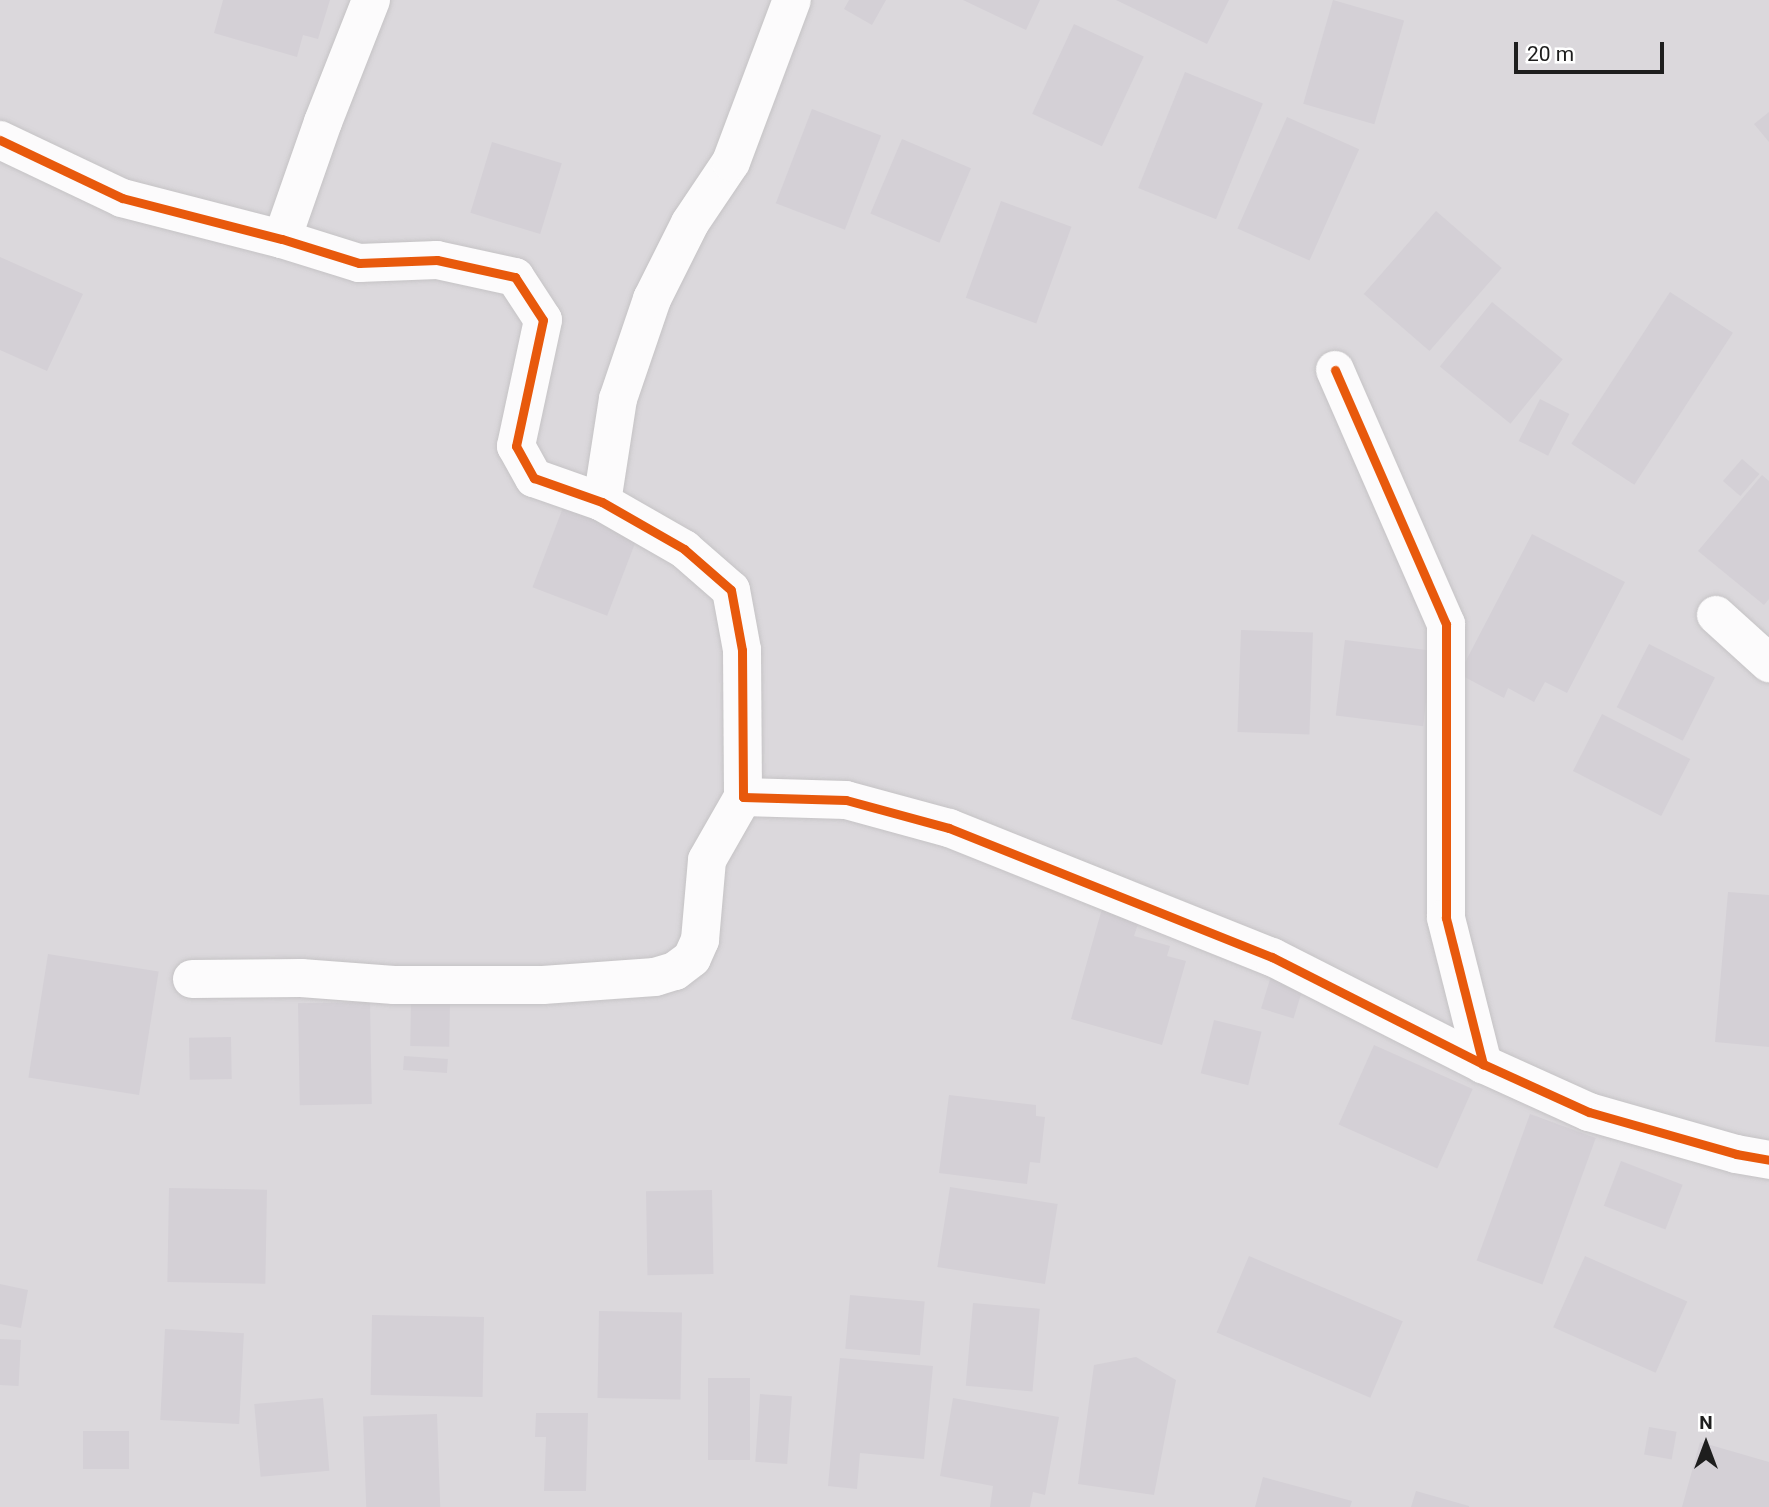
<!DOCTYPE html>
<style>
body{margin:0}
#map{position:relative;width:1769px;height:1507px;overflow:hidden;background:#ede7ed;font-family:Roboto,sans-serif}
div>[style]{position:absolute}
.residential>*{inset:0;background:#dbd8dc;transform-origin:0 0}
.building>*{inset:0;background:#d4d0d6;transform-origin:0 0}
.roads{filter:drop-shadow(0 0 2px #c5c3c5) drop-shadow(0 0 2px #c5c3c5)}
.minor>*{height:38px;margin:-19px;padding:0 19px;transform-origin:19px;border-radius:19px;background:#fcfbfc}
.cycleway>*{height:9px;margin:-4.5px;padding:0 4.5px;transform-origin:4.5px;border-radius:4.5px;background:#e8590c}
span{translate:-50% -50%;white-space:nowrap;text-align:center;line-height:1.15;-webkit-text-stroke:7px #fff;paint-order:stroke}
.north{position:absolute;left:1671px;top:1409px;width:70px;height:70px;-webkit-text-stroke:5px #fff;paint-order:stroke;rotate:0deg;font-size:19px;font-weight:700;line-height:28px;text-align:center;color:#1e1e1e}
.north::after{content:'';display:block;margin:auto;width:24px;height:32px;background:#1e1e1e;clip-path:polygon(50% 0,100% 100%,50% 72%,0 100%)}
.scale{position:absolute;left:1514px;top:42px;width:150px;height:32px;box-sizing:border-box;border:4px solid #1e1e1e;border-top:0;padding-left:9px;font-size:21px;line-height:24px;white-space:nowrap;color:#1e1e1e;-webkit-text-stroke:5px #fff;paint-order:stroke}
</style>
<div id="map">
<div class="residential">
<div style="left:0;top:0;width:1769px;height:1507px"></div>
</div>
<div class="building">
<div style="clip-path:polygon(223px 0,330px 0,318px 39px,303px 35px,297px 57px,214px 33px)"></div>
<div style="clip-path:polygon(849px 0,886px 0,872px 25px,844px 9px)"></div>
<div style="clip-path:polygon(963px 0,1040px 0,1026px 30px)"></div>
<div style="clip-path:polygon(1116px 0,1229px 0,1207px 44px)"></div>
<div style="left:1333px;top:0;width:74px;height:108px;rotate:16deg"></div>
<div style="left:1074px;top:24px;width:77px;height:99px;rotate:25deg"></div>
<div style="left:1185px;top:72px;width:84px;height:125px;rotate:22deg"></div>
<div style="left:812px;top:109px;width:74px;height:101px;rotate:21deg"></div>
<div style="clip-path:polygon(1769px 112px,1769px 142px,1754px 124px)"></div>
<div style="left:1287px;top:117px;width:79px;height:122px;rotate:24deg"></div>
<div style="left:902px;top:139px;width:75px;height:81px;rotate:23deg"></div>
<div style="left:492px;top:142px;width:73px;height:74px;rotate:17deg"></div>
<div style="left:1001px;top:201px;width:75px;height:103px;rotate:20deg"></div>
<div style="left:1436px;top:211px;width:87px;height:110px;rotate:41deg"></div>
<div style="clip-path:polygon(0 257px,83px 294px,47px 371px,0 350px)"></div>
<div style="left:1670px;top:292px;width:75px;height:181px;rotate:33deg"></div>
<div style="left:1492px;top:302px;width:91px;height:83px;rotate:39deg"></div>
<div style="left:1540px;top:399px;width:33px;height:47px;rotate:27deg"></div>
<div style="left:1742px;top:459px;width:23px;height:29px;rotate:41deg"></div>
<div style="clip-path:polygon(1762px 475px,1769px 481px,1769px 599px,1764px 605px,1698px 551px)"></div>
<div style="left:564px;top:505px;width:80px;height:88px;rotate:21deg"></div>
<div style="clip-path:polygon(1532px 534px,1625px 582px,1567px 693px,1545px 682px,1534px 702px,1508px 688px,1504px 698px,1459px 674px)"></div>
<div style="left:1241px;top:630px;width:72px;height:102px;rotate:2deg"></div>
<div style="left:1345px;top:640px;width:88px;height:76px;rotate:7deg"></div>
<div style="left:1649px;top:644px;width:74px;height:71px;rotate:27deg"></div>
<div style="left:1602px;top:714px;width:99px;height:64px;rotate:27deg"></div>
<div style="clip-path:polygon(1728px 892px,1769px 895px,1769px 1047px,1715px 1042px)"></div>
<div style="clip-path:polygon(1103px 905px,1141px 915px,1134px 936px,1170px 946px,1167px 956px,1186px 961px,1162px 1045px,1071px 1019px)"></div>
<div style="left:48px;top:954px;width:112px;height:125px;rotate:9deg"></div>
<div style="left:1271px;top:976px;width:34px;height:34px;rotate:17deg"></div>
<div style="left:370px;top:1002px;width:102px;height:72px;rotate:89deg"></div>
<div style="left:411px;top:1002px;width:39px;height:44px;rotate:1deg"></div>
<div style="left:1214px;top:1020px;width:49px;height:55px;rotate:14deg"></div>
<div style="left:231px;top:1037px;width:42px;height:42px;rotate:89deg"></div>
<div style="left:1374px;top:1045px;width:108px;height:87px;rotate:24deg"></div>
<div style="left:404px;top:1056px;width:44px;height:14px;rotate:4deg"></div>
<div style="clip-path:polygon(949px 1095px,1036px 1105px,1036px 1116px,1045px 1117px,1040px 1163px,1030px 1162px,1027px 1184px,939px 1173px)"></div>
<div style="left:1530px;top:1114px;width:70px;height:156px;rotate:20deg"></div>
<div style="left:1621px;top:1161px;width:66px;height:48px;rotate:21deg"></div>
<div style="left:950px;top:1187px;width:109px;height:81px;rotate:9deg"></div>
<div style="left:169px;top:1188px;width:98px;height:94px;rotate:1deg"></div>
<div style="left:712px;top:1190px;width:84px;height:66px;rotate:89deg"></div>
<div style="left:1249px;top:1256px;width:167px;height:83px;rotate:23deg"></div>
<div style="left:1585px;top:1256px;width:112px;height:78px;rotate:24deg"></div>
<div style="clip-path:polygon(0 1284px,28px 1290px,21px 1328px,0 1324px)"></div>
<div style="left:850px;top:1295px;width:75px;height:54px;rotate:5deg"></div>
<div style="left:973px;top:1303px;width:67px;height:83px;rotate:5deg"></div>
<div style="left:599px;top:1311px;width:83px;height:87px;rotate:1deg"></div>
<div style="left:372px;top:1315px;width:112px;height:80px;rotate:1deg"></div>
<div style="left:165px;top:1329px;width:79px;height:91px;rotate:3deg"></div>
<div style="left:0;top:1339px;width:21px;height:46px;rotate:3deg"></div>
<div style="clip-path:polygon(1136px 1357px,1176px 1380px,1154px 1495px,1078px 1484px,1094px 1365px)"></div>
<div style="clip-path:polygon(840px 1358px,933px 1366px,924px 1459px,860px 1453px,857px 1489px,828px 1486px)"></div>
<div style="left:708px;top:1378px;width:42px;height:82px"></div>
<div style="left:760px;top:1394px;width:32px;height:68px;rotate:4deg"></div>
<div style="left:323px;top:1398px;width:73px;height:69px;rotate:85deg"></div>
<div style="clip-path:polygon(953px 1398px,1059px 1417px,1045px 1495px,1033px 1492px,1030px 1507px,990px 1507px,993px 1486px,940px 1476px)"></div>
<div style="clip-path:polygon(536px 1413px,588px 1413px,586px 1491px,544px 1491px,546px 1437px,535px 1437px)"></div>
<div style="left:437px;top:1414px;width:93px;height:74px;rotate:88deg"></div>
<div style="left:1649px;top:1427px;width:28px;height:28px;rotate:10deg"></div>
<div style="left:83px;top:1431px;width:46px;height:38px"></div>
<div style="clip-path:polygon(1700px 1442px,1769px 1462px,1769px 1507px,1682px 1507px)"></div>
<div style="clip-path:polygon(1263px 1477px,1352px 1501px,1350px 1507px,1255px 1507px)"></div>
<div style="clip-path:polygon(1416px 1491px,1469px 1506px,1469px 1507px,1411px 1507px)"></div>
</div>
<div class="roads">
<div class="minor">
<div style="left:0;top:140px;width:135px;rotate:25.4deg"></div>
<div style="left:122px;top:198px;width:165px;rotate:14.4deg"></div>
<div style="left:282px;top:239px;width:81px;rotate:17.3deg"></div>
<div style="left:359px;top:263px;width:78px;rotate:-2.2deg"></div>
<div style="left:437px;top:260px;width:80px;rotate:12.3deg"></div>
<div style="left:515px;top:277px;width:51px;rotate:56.9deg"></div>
<div style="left:543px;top:320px;width:129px;rotate:102.1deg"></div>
<div style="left:516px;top:446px;width:37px;rotate:61deg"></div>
<div style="left:534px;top:478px;width:72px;rotate:19.4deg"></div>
<div style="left:602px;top:502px;width:95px;rotate:29.8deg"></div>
<div style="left:684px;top:549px;width:62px;rotate:41.1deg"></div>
<div style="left:731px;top:590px;width:61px;rotate:79.6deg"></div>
<div style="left:742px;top:650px;width:147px;rotate:89.6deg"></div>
<div style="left:743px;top:797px;width:103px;rotate:1.7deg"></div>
<div style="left:846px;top:800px;width:107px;rotate:15.2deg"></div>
<div style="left:949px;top:828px;width:348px;rotate:21.8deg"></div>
<div style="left:1272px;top:957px;width:237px;rotate:26.9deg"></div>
<div style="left:1483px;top:1064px;width:116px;rotate:24.4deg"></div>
<div style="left:1589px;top:1112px;width:153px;rotate:15.9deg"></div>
<div style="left:1736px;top:1154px;width:34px;rotate:10deg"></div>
<div style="left:282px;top:239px;width:124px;rotate:-70.7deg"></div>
<div style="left:323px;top:122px;width:131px;rotate:-68.5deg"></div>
<div style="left:1335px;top:370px;width:277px;rotate:66.4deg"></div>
<div style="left:1446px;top:624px;width:294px;rotate:90deg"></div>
<div style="left:1446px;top:918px;width:151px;rotate:75.8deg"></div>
<div style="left:602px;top:502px;width:104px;rotate:-81.2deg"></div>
<div style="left:618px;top:399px;width:106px;rotate:-71.2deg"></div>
<div style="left:652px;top:299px;width:85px;rotate:-63.4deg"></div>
<div style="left:690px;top:223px;width:73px;rotate:-56.1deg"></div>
<div style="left:731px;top:162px;width:173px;rotate:-69.4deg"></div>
<div style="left:1716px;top:615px;width:72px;rotate:42.2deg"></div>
<div style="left:192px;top:979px;width:109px;rotate:-0.5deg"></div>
<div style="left:301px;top:978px;width:93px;rotate:4.3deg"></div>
<div style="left:394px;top:985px;width:149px"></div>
<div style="left:543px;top:985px;width:112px;rotate:-4.1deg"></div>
<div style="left:655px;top:977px;width:21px;rotate:-17deg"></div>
<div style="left:675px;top:971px;width:21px;rotate:-37deg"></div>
<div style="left:692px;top:958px;width:20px;rotate:-66deg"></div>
<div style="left:700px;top:940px;width:80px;rotate:-85deg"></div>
<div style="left:707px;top:860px;width:73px;rotate:-60.3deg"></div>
</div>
</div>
<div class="cycleway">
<div style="left:0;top:140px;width:135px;rotate:25.4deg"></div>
<div style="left:122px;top:198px;width:165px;rotate:14.4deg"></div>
<div style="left:282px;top:239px;width:81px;rotate:17.3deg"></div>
<div style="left:359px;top:263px;width:78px;rotate:-2.2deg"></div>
<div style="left:437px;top:260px;width:80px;rotate:12.3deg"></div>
<div style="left:515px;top:277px;width:51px;rotate:56.9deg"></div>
<div style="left:543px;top:320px;width:129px;rotate:102.1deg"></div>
<div style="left:516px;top:446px;width:37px;rotate:61deg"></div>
<div style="left:534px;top:478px;width:72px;rotate:19.4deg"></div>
<div style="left:602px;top:502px;width:95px;rotate:29.8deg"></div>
<div style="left:684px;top:549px;width:62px;rotate:41.1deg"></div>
<div style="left:731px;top:590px;width:61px;rotate:79.6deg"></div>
<div style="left:742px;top:650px;width:147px;rotate:89.6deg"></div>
<div style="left:743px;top:797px;width:103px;rotate:1.7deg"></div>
<div style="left:846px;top:800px;width:107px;rotate:15.2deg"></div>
<div style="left:949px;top:828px;width:348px;rotate:21.8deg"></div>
<div style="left:1272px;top:957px;width:237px;rotate:26.9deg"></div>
<div style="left:1483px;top:1064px;width:116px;rotate:24.4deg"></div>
<div style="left:1589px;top:1112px;width:153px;rotate:15.9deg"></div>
<div style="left:1736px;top:1154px;width:34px;rotate:10deg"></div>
<div style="left:1335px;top:370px;width:277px;rotate:66.4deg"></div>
<div style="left:1446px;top:624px;width:294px;rotate:90deg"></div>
<div style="left:1446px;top:918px;width:151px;rotate:75.8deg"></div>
</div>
<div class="north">N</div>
<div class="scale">20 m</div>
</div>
